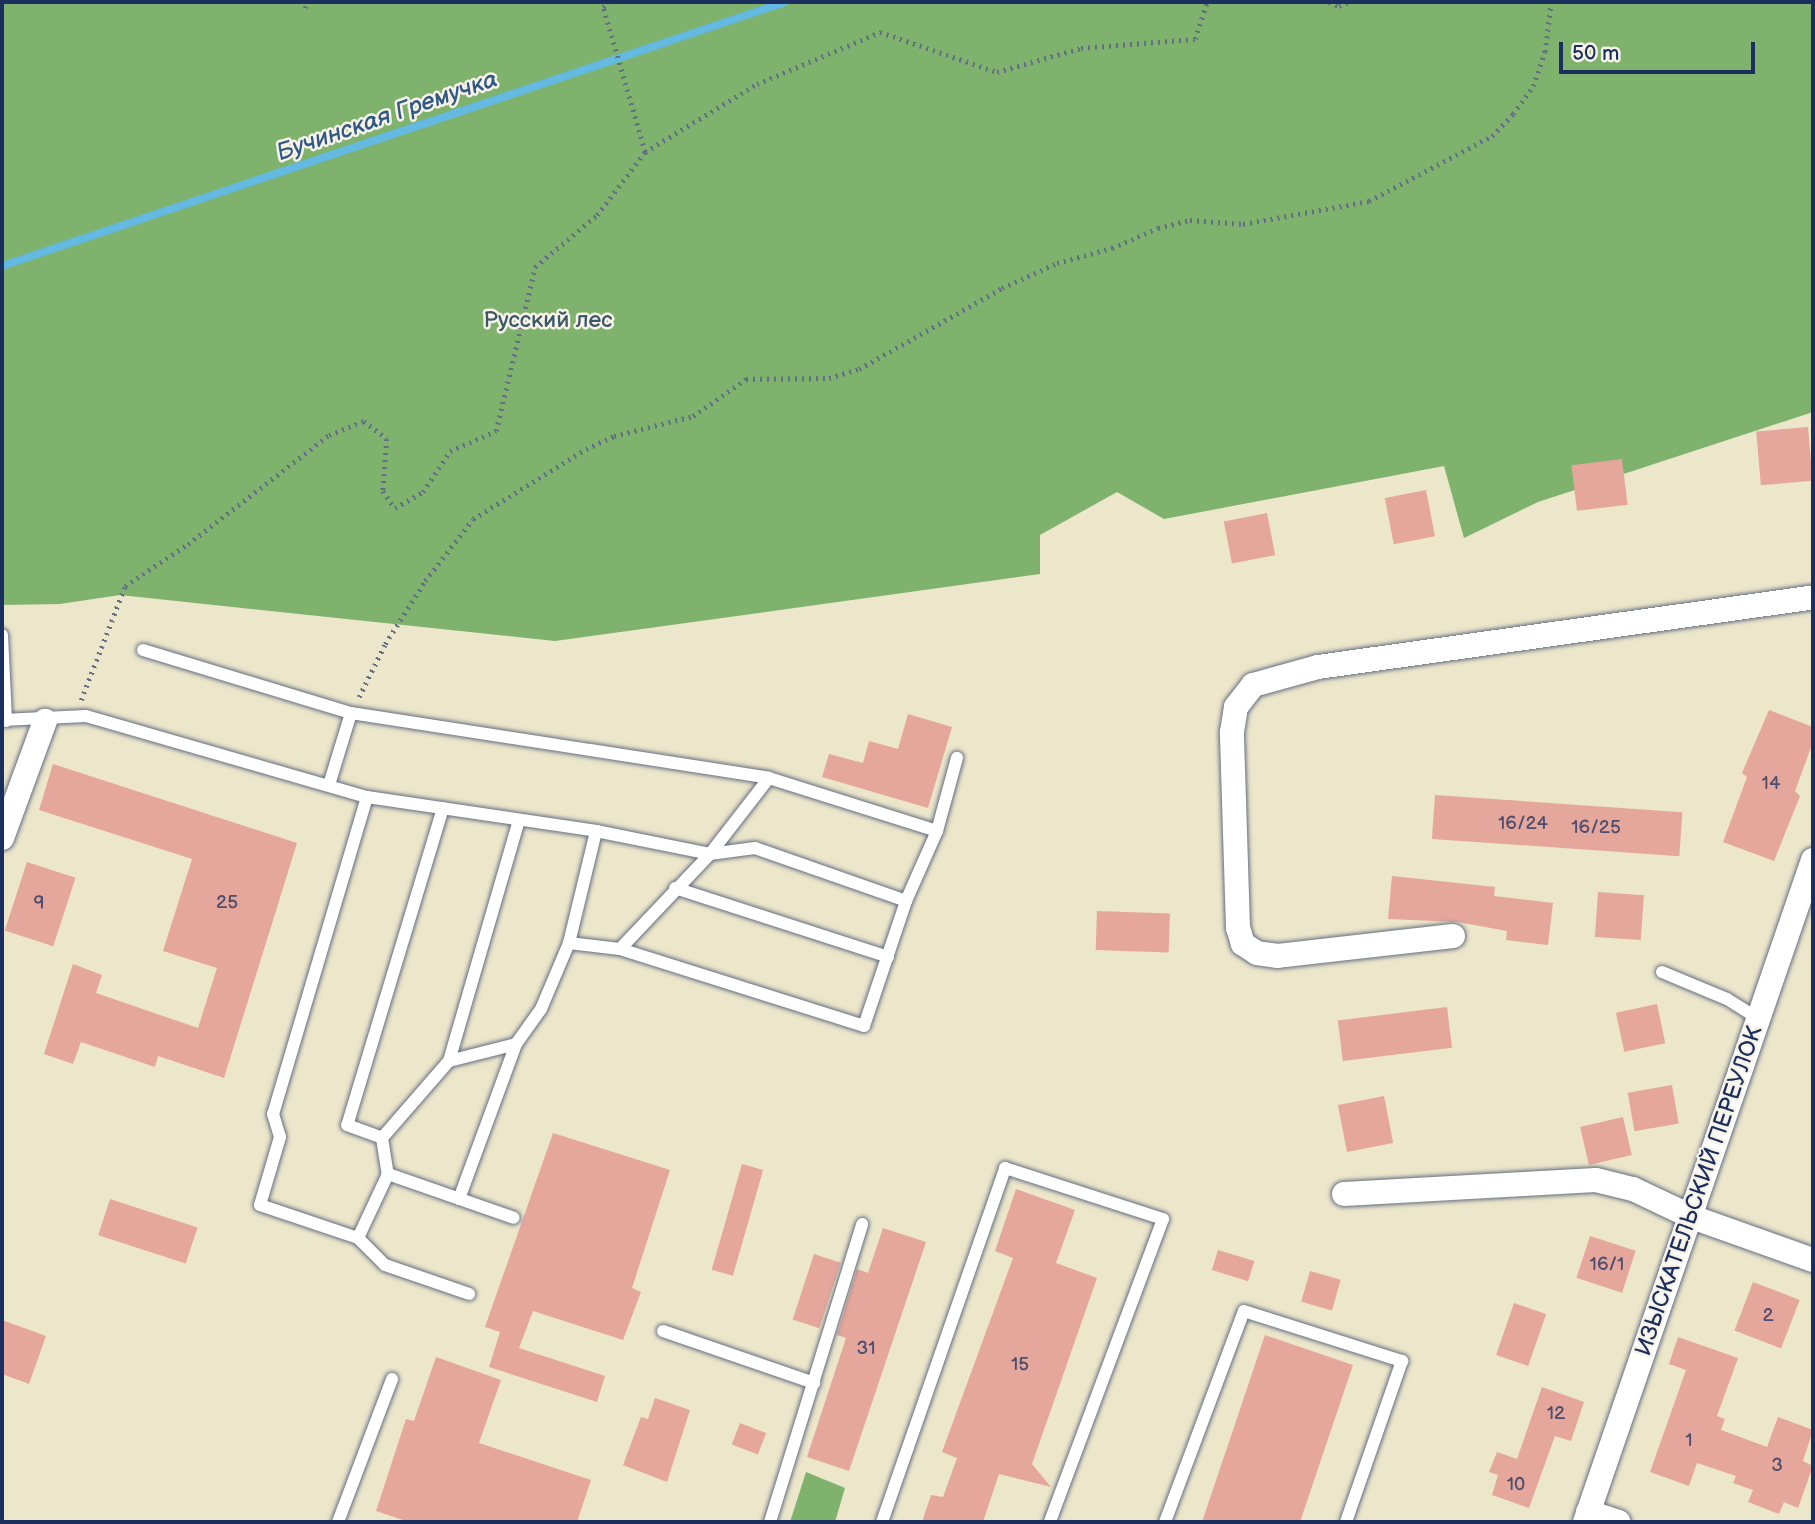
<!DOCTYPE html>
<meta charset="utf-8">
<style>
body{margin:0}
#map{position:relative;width:1815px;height:1524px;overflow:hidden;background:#ece6ca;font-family:"Balsamiq Sans",sans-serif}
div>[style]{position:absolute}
.forest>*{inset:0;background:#7fb26d}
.stream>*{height:8px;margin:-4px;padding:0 4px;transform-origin:4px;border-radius:4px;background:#63b9e0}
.building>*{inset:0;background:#e5a79c;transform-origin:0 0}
.path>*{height:4.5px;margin-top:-2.25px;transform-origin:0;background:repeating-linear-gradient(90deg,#646f84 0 2px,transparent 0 7px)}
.roads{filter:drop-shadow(0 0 2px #646f84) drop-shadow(0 0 2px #646f84)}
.service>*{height:12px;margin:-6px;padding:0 6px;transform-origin:6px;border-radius:6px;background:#fff}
.minor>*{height:24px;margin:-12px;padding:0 12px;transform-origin:12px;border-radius:12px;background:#fff}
span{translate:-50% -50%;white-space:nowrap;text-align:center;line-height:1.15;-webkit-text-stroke:5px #f7f3e8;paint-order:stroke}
.number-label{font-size:19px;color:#4e4d6e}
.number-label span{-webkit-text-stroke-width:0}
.park-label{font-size:23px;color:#3c5766}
.street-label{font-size:23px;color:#1b2f5e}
.water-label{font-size:24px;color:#315885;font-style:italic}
.frame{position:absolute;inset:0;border:4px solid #1b2f5e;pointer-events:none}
.scale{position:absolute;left:1559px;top:42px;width:196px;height:32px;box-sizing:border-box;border:4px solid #1b2f5e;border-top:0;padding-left:9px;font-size:21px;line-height:24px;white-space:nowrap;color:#1b2f5e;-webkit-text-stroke:5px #f7f3e8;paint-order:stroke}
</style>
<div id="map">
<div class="forest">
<div style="clip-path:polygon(2px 2px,1813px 2px,1813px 412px,1538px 502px,1464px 538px,1444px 466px,1164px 519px,1117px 492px,1040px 535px,1040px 574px,555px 641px,120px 595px,60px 604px,2px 605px)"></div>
<div style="clip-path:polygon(806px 1472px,845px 1488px,835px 1522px,790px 1522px)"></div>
</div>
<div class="stream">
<div style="left:2px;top:266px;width:826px;rotate:-18.63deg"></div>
</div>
<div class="building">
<div style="left:1808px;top:427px;width:54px;height:52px;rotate:85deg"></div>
<div style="left:1622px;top:459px;width:46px;height:51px;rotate:83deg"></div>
<div style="left:1426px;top:490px;width:47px;height:42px;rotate:79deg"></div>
<div style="left:1267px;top:513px;width:43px;height:44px;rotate:79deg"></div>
<div style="clip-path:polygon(1769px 710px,1813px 727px,1813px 742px,1795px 791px,1800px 796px,1774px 861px,1723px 842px,1747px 777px,1742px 773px)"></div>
<div style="clip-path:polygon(908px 714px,952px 727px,928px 808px,822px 777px,829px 754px,863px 763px,869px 741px,898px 749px)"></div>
<div style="clip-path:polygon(53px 764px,297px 843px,224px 1078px,158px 1056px,155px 1067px,81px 1042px,73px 1064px,44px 1054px,73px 964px,102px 975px,96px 993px,198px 1028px,217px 968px,163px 951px,192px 859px,39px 810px)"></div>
<div style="left:1435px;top:795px;width:248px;height:44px;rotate:4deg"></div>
<div style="left:27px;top:862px;width:51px;height:72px;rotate:18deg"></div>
<div style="clip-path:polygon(1392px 876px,1495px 887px,1494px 896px,1553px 903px,1548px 945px,1506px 940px,1507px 931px,1458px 922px,1388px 919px)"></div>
<div style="left:1598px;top:892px;width:46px;height:45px;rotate:4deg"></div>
<div style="left:1097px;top:911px;width:73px;height:39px;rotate:2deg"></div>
<div style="left:1657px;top:1004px;width:40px;height:42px;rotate:78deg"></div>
<div style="left:1447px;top:1007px;width:41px;height:110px;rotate:83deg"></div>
<div style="left:1672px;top:1085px;width:39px;height:45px;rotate:80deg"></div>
<div style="left:1384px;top:1096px;width:48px;height:47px;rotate:79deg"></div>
<div style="left:1623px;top:1117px;width:39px;height:44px;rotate:77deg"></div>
<div style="clip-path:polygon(553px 1133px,670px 1170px,632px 1288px,641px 1292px,623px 1340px,533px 1311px,519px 1348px,605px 1376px,597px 1402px,489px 1367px,500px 1332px,485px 1327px)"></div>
<div style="left:742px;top:1164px;width:22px;height:110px;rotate:16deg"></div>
<div style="clip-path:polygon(1016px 1189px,1075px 1210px,1056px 1263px,1097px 1278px,1032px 1464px,1051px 1487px,999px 1474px,983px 1522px,922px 1522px,931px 1495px,943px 1497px,957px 1458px,942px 1452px,1013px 1258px,995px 1251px)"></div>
<div style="left:110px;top:1199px;width:92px;height:38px;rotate:18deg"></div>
<div style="clip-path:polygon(883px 1228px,926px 1242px,849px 1471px,807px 1457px,846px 1338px,837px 1335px,857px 1269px,868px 1273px)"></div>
<div style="left:1590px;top:1236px;width:48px;height:44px;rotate:18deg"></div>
<div style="left:1218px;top:1250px;width:38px;height:21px;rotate:17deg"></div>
<div style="left:814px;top:1254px;width:28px;height:69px;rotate:18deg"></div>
<div style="left:1310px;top:1271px;width:32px;height:32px;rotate:16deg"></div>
<div style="left:1753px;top:1282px;width:50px;height:52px;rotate:21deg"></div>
<div style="left:1514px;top:1303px;width:34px;height:55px;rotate:19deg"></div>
<div style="clip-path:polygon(2px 1320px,46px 1336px,29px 1384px,2px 1374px)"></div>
<div style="clip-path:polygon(1265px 1335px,1353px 1365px,1300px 1522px,1202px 1522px)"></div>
<div style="clip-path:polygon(1678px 1337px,1738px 1358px,1717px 1416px,1725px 1419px,1721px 1430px,1767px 1447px,1778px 1417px,1813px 1430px,1803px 1461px,1813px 1466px,1798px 1508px,1784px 1502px,1779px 1514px,1748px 1502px,1753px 1490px,1733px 1483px,1736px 1476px,1697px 1463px,1689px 1486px,1650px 1472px,1686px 1370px,1669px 1364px)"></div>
<div style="clip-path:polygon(436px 1357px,501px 1380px,479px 1443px,591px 1480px,577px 1522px,409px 1522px,376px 1511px,406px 1419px,414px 1421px)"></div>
<div style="clip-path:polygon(1542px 1387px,1584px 1402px,1571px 1441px,1555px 1436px,1529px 1508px,1492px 1495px,1498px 1475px,1489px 1472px,1497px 1452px,1517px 1459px)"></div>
<div style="clip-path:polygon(655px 1398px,690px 1410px,667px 1482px,623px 1465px,641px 1417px,648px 1419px)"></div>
<div style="left:740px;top:1423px;width:28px;height:23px;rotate:21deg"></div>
</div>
<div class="path">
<div style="left:1329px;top:2px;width:11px;rotate:22deg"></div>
<div style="left:1339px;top:6px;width:10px;rotate:-24deg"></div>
<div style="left:305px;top:8px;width:6px;rotate:-72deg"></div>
<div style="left:645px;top:152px;width:131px;rotate:-31.3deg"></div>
<div style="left:757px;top:84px;width:134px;rotate:-22.9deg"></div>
<div style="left:880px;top:32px;width:124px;rotate:18.9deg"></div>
<div style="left:997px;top:72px;width:87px;rotate:-15.9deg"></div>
<div style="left:1081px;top:48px;width:114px;rotate:-4.5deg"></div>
<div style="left:1195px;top:39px;width:39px;rotate:-72deg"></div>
<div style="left:359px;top:697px;width:59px;rotate:-63.9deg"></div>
<div style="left:385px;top:644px;width:75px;rotate:-57.6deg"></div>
<div style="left:425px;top:581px;width:78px;rotate:-52.3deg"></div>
<div style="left:473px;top:519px;width:133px;rotate:-31.8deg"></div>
<div style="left:586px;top:449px;width:31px;rotate:-25deg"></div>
<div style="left:614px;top:436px;width:81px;rotate:-14.2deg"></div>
<div style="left:693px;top:416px;width:65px;rotate:-34.9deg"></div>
<div style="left:746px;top:379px;width:83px;rotate:-0.7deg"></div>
<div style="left:829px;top:378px;width:31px;rotate:-17deg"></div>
<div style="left:859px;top:369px;width:164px;rotate:-29.5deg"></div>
<div style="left:1002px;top:288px;width:60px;rotate:-24.4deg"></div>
<div style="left:1057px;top:263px;width:57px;rotate:-15.3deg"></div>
<div style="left:1112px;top:248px;width:50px;rotate:-23.5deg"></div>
<div style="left:1158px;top:228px;width:33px;rotate:-14deg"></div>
<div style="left:1190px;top:220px;width:53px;rotate:4.3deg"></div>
<div style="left:1243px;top:224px;width:128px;rotate:-10.3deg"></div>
<div style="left:1369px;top:201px;width:139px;rotate:-27.9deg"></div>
<div style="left:1492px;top:136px;width:30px;rotate:-46deg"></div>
<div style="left:1513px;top:114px;width:34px;rotate:-54deg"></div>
<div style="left:1533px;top:86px;width:36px;rotate:-71deg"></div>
<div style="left:1545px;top:52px;width:50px;rotate:-83.2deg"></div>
<div style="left:81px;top:700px;width:122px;rotate:-68.9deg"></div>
<div style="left:125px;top:586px;width:76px;rotate:-33.7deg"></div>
<div style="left:188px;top:544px;width:178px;rotate:-37.7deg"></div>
<div style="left:329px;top:435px;width:38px;rotate:-22deg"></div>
<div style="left:364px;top:421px;width:29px;rotate:38deg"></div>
<div style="left:387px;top:439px;width:52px;rotate:94.4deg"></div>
<div style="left:383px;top:491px;width:21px;rotate:55deg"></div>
<div style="left:395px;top:508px;width:32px;rotate:-30deg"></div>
<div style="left:423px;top:492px;width:49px;rotate:-56.6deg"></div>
<div style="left:450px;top:451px;width:50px;rotate:-23.5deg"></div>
<div style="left:496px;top:431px;width:169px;rotate:-76.6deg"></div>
<div style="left:535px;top:267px;width:81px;rotate:-40deg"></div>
<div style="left:597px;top:215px;width:79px;rotate:-52.7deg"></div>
<div style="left:645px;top:152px;width:151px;rotate:-106.2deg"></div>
<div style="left:603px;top:7px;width:8px;rotate:-40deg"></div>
</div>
<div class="roads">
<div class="service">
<div style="left:2px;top:635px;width:86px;rotate:87.3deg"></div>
<div style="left:143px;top:650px;width:217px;rotate:16.9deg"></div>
<div style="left:351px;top:713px;width:423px;rotate:8.8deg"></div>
<div style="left:769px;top:778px;width:176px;rotate:17.5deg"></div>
<div style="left:2px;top:720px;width:84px;rotate:-2.7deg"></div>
<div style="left:86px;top:716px;width:292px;rotate:16.1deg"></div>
<div style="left:367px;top:797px;width:232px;rotate:8.4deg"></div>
<div style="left:596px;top:831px;width:116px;rotate:11.4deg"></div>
<div style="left:710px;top:854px;width:45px;rotate:-7.6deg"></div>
<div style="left:755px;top:848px;width:160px;rotate:19.3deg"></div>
<div style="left:329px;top:785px;width:75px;rotate:-73deg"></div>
<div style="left:367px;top:797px;width:331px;rotate:106.5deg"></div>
<div style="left:273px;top:1114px;width:24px;rotate:73deg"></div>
<div style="left:280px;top:1137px;width:71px;rotate:106.4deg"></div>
<div style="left:260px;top:1205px;width:103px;rotate:18.6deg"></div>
<div style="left:358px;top:1238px;width:38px;rotate:45deg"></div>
<div style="left:385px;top:1265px;width:89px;rotate:19deg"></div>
<div style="left:443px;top:808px;width:331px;rotate:106.8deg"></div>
<div style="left:347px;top:1125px;width:37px;rotate:20deg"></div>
<div style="left:382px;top:1138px;width:102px;rotate:-49deg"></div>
<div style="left:449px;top:1061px;width:69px;rotate:-14.2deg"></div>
<div style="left:675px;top:888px;width:224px;rotate:17.9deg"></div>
<div style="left:569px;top:943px;width:51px;rotate:6.7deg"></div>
<div style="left:620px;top:949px;width:131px;rotate:-46.5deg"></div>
<div style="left:710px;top:854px;width:96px;rotate:-52.2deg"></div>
<div style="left:620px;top:949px;width:256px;rotate:17.5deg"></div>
<div style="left:864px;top:1026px;width:132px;rotate:-71.4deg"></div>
<div style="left:906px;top:901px;width:77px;rotate:-66.1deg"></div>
<div style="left:937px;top:831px;width:76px;rotate:-74.7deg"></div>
<div style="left:1662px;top:972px;width:70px;rotate:22.6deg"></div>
<div style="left:1727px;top:999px;width:36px;rotate:32deg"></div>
<div style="left:449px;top:1061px;width:251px;rotate:-73.8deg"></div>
<div style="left:382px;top:1138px;width:36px;rotate:81deg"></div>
<div style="left:459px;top:1199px;width:165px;rotate:-69.8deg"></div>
<div style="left:516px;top:1044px;width:43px;rotate:-54.5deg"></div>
<div style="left:541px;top:1009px;width:72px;rotate:-67deg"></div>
<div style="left:569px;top:943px;width:115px;rotate:-76.4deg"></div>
<div style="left:358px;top:1238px;width:71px;rotate:-64.9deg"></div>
<div style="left:388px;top:1174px;width:133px;rotate:19.2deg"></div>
<div style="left:663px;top:1331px;width:160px;rotate:19deg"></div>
<div style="left:338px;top:1522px;width:153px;rotate:-69.3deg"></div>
<div style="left:770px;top:1522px;width:312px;rotate:-72.8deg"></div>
<div style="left:882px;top:1522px;width:375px;rotate:-70.8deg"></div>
<div style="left:1005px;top:1168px;width:166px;rotate:17.9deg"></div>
<div style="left:1163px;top:1219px;width:323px;rotate:110.5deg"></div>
<div style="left:1165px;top:1522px;width:225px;rotate:-69.5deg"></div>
<div style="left:1244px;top:1311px;width:166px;rotate:17.6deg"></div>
<div style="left:1402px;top:1361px;width:170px;rotate:109.2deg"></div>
</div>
<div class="minor">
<div style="left:2px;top:838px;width:125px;rotate:-69.8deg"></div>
<div style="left:1453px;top:936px;width:176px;rotate:173.5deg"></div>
<div style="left:1278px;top:956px;width:21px;rotate:-172deg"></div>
<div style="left:1257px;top:953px;width:17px;rotate:-147deg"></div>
<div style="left:1243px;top:944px;width:17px;rotate:-107deg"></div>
<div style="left:1238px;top:928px;width:196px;rotate:-91.8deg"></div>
<div style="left:1232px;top:732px;width:25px;rotate:-81deg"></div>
<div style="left:1236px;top:707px;width:28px;rotate:-52deg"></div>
<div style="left:1253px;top:685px;width:67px;rotate:-15.5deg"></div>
<div style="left:1318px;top:667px;width:500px;rotate:-8deg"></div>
<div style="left:1344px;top:1194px;width:252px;rotate:-3.2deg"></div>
<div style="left:1596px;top:1180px;width:38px;rotate:14deg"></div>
<div style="left:1633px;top:1189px;width:65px;rotate:25.4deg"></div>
<div style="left:1692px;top:1217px;width:128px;rotate:19.6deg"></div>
<div style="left:1588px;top:1512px;width:32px;rotate:18deg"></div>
<div style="left:1585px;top:1522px;width:700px;rotate:-71deg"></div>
</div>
</div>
<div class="number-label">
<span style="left:1771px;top:784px">14</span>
<span style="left:1523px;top:824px">16/24</span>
<span style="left:1596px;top:828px">16/25</span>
<span style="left:227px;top:903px">25</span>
<span style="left:39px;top:904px">9</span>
<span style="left:1607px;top:1265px">16/1</span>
<span style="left:1768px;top:1316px">2</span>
<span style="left:866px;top:1349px">31</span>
<span style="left:1020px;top:1365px">15</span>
<span style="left:1556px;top:1414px">12</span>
<span style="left:1689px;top:1441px">1</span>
<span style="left:1777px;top:1466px">3</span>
<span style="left:1516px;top:1485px">10</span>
</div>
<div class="park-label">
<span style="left:548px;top:320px">Русский лес</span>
</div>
<div class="street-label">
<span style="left:1699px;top:1191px;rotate:-71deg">ИЗЫСКАТЕЛЬСКИЙ ПЕРЕУЛОК</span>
</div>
<div class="water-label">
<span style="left:387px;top:116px;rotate:-19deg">Бучинская Гремучка</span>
</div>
<div class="frame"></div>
<div class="scale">50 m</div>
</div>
